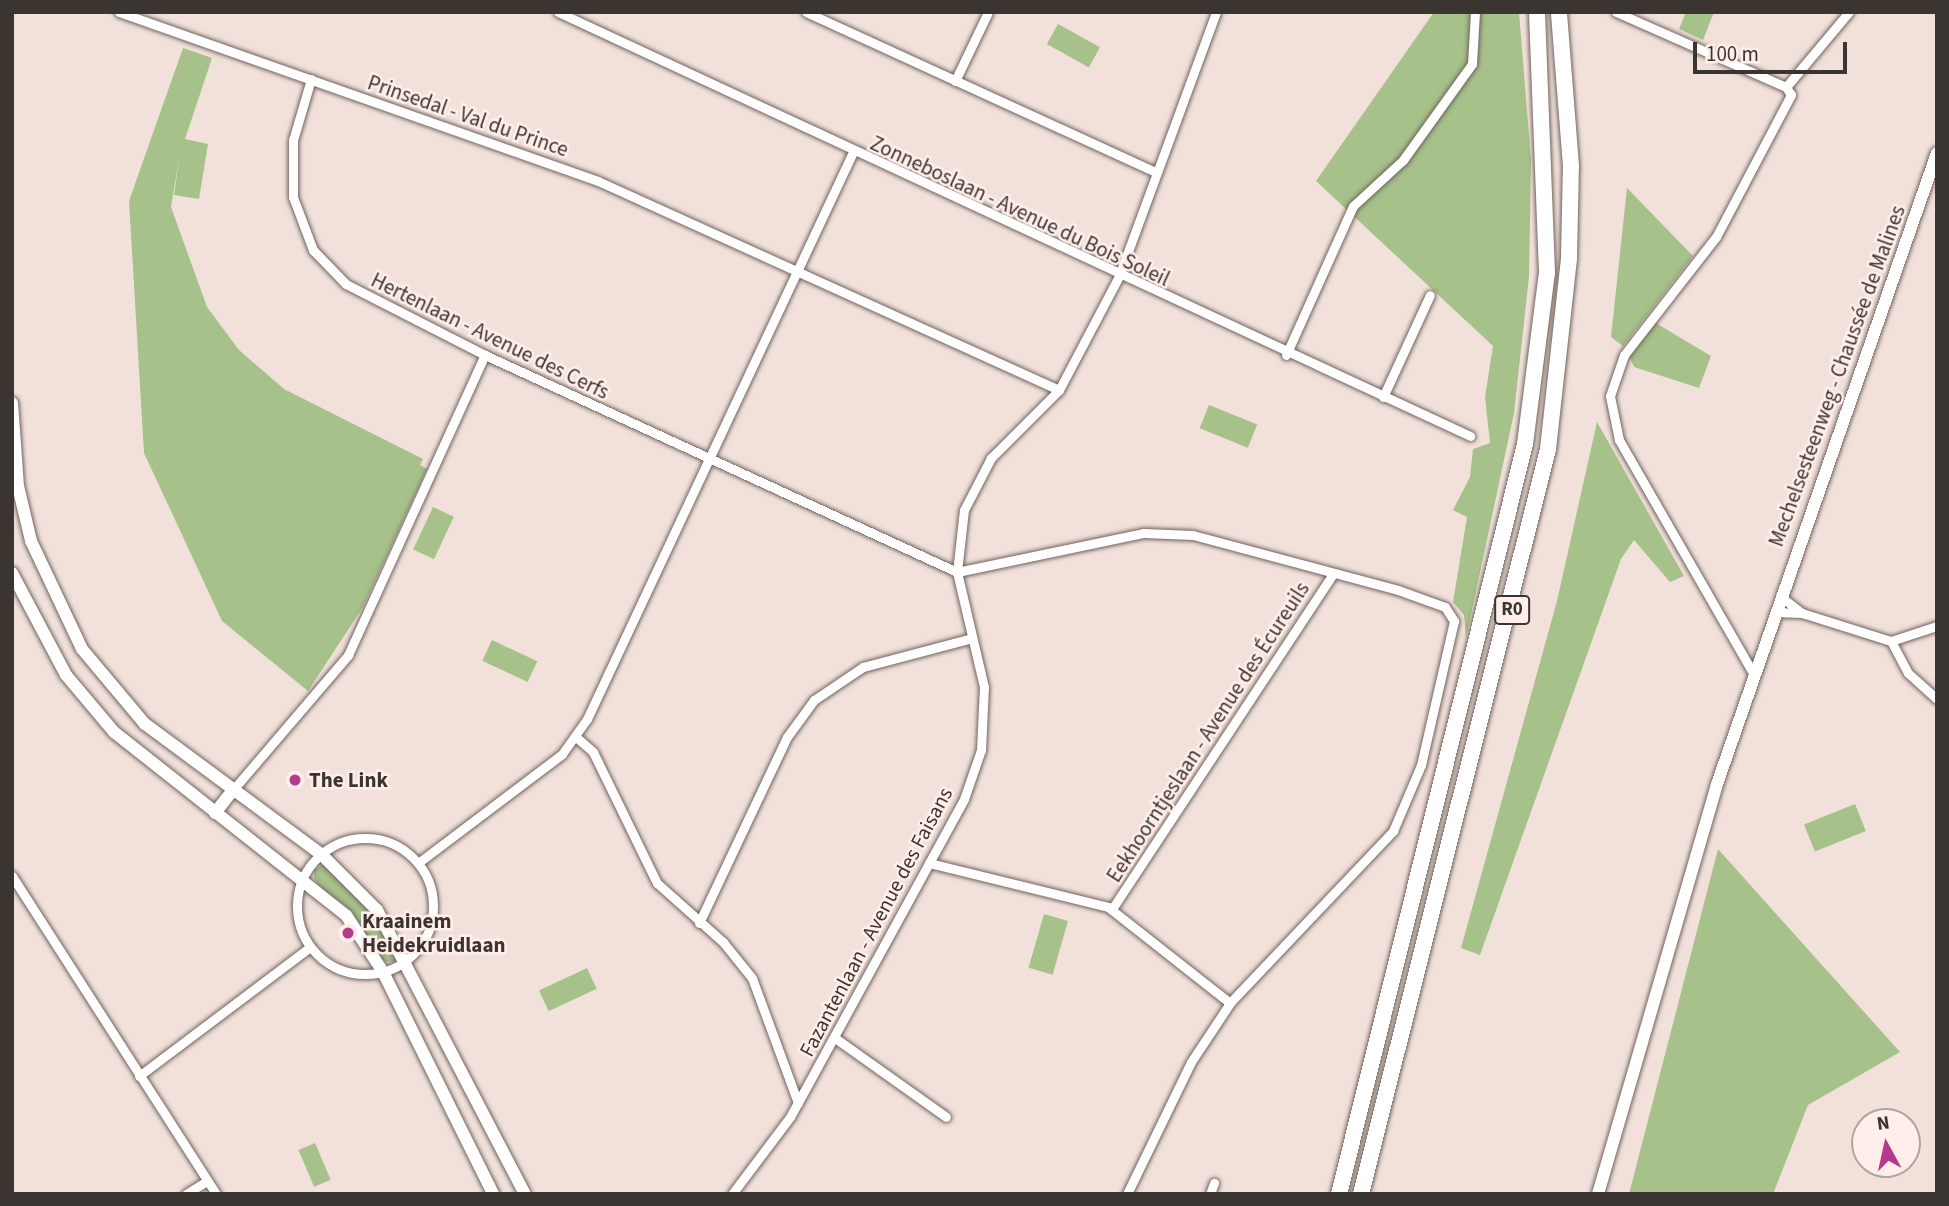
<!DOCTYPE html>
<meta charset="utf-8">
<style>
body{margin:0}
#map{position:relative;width:1949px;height:1206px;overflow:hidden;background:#f2e1db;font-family:"Source Sans 3",sans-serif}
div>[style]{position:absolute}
.green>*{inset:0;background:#a6c18a;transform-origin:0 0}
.roads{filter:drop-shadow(0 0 2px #71635e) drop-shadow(0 0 2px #71635e)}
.street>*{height:9px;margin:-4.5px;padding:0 4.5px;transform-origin:4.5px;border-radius:4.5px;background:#fff}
.street>.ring{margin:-4.5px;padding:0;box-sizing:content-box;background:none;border:9px solid #fff;border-radius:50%}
.secondary>*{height:12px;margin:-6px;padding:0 6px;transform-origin:6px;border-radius:6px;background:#fff}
.highway>*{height:16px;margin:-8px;padding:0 8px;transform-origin:8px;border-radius:8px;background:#fff}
.dots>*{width:19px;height:19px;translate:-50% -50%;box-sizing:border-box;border:4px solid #ffeee9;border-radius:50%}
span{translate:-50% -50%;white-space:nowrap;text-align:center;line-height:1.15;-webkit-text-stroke:5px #ffeee9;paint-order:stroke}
.shield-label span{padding:2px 5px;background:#ffeee9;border:2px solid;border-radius:5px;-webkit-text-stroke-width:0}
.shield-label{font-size:19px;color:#3b3532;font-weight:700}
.street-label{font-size:21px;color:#3b3532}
.poi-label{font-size:21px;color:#3b3532;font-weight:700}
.left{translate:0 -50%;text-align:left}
.frame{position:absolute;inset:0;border:14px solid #3b3532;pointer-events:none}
.north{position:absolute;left:1851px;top:1108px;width:70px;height:70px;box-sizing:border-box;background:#ffeee9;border:2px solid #b1a4a0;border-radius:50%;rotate:352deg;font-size:19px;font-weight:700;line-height:28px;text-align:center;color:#3b3532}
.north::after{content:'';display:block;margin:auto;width:24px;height:32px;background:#b53a8c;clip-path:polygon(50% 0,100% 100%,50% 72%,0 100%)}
.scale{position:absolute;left:1693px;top:42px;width:154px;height:32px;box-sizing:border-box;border:4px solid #3b3532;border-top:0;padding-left:9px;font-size:21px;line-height:24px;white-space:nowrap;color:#3b3532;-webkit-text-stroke:5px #ffeee9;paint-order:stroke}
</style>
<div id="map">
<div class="green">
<div style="clip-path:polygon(1434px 12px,1519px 12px,1531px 160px,1529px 277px,1514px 413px,1466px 638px,1464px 615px,1453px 602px,1467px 517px,1453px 510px,1470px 477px,1473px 449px,1490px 443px,1485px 397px,1493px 346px,1316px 181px)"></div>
<div style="clip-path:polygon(1686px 12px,1714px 12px,1703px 40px,1679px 29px)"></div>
<div style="left:1058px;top:24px;width:48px;height:23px;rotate:29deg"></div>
<div style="clip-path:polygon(183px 48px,212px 58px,185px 139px,208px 144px,199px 199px,174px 195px,180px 153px,171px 207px,207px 307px,239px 350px,284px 389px,423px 459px,420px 465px,427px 469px,363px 607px,308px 691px,222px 621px,144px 453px,129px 201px)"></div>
<div style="clip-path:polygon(1627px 188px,1693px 256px,1623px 346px,1611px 337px)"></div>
<div style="clip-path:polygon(1654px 322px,1711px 356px,1699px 388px,1634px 367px,1629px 356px)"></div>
<div style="left:1209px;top:405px;width:52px;height:25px;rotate:22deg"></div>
<div style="clip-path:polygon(1597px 422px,1684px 576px,1670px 582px,1634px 540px,1621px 559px,1480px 955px,1461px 948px,1557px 601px)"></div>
<div style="left:433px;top:507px;width:23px;height:47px;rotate:25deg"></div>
<div style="left:492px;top:640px;width:50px;height:23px;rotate:25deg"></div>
<div style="left:1855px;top:804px;width:29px;height:55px;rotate:68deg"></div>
<div style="clip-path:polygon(1718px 849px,1900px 1052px,1808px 1105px,1773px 1194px,1629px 1194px)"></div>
<div style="clip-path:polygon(324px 864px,374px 912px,397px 959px,393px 962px,382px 961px,314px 879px,314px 870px)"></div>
<div style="left:1044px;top:914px;width:25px;height:56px;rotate:16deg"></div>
<div style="left:587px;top:968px;width:23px;height:53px;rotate:65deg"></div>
<div style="left:315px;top:1143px;width:40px;height:18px;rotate:67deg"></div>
</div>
<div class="roads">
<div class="street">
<div style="left:119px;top:12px;width:508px;rotate:19.43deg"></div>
<div style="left:598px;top:181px;width:506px;rotate:24.39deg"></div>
<div style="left:558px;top:12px;width:1006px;rotate:24.93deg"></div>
<div style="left:806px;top:12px;width:385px;rotate:24.6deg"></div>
<div style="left:1616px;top:12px;width:186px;rotate:23.8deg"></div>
<div style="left:1786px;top:87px;width:98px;rotate:-50deg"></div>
<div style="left:311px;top:79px;width:64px;rotate:106.4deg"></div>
<div style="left:293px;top:140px;width:57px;rotate:90deg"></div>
<div style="left:293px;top:197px;width:57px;rotate:69.3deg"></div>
<div style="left:313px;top:250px;width:47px;rotate:45.9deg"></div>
<div style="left:346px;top:284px;width:156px;rotate:27.1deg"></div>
<div style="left:485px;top:355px;width:519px;rotate:24.69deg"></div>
<div style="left:955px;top:81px;width:76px;rotate:-64.4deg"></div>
<div style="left:1286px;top:355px;width:163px;rotate:-65.8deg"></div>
<div style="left:1353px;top:206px;width:68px;rotate:-42.6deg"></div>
<div style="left:1403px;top:160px;width:118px;rotate:-54.3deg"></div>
<div style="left:1472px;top:64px;width:52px;rotate:-86.7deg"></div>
<div style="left:1383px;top:397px;width:112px;rotate:-65.3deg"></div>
<div style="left:957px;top:572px;width:191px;rotate:-11.8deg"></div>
<div style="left:1144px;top:533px;width:49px;rotate:2.3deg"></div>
<div style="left:1193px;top:535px;width:212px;rotate:15deg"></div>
<div style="left:1398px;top:590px;width:50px;rotate:19.9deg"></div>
<div style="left:1445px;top:607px;width:17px;rotate:57deg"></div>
<div style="left:1454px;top:621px;width:148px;rotate:102.9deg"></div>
<div style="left:1421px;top:765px;width:72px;rotate:113deg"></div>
<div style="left:1393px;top:831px;width:237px;rotate:133.5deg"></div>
<div style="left:1230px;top:1003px;width:71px;rotate:123.5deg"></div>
<div style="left:1191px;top:1062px;width:147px;rotate:115.9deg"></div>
<div style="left:1780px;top:596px;width:28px;rotate:38deg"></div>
<div style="left:1775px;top:612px;width:27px;rotate:2deg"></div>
<div style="left:1802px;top:613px;width:93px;rotate:17.5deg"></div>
<div style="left:1891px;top:641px;width:48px;rotate:-18.1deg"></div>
<div style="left:1891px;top:641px;width:36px;rotate:62deg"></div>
<div style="left:1908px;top:673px;width:39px;rotate:42deg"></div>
<div style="left:1753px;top:673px;width:269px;rotate:-119.9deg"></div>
<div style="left:1619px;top:440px;width:45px;rotate:-101.6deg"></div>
<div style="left:1610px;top:396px;width:43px;rotate:-71.1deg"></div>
<div style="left:1624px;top:355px;width:150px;rotate:-52.1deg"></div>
<div style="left:1716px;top:237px;width:161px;rotate:-62.2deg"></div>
<div style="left:1791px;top:95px;width:9px;rotate:-122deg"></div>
<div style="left:576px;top:737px;width:23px;rotate:41deg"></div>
<div style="left:593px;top:752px;width:146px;rotate:64deg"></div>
<div style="left:657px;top:883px;width:89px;rotate:41.8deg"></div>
<div style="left:723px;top:942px;width:46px;rotate:51.1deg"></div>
<div style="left:752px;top:978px;width:133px;rotate:69.8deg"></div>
<div style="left:232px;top:791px;width:179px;rotate:-49.5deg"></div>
<div style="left:348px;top:655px;width:330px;rotate:-65.5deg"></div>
<div class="ring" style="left:297px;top:838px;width:127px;height:127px"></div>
<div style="left:418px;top:863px;width:181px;rotate:-37.1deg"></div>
<div style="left:562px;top:754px;width:43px;rotate:-54.5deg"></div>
<div style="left:587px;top:719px;width:626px;rotate:-64.87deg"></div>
<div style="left:929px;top:863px;width:184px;rotate:13.8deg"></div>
<div style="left:1108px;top:907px;width:155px;rotate:38.2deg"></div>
<div style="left:12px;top:876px;width:378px;rotate:57.3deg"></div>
<div style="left:1112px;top:909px;width:401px;rotate:-56.6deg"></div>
<div style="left:699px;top:923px;width:206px;rotate:-64.7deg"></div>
<div style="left:787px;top:737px;width:46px;rotate:-53.9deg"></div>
<div style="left:814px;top:700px;width:59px;rotate:-34deg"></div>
<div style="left:863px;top:667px;width:113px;rotate:-14.9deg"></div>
<div style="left:835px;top:1038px;width:136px;rotate:35.4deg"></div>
<div style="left:139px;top:1076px;width:214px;rotate:-37deg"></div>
<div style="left:186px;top:1194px;width:25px;rotate:-32deg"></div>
<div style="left:732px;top:1194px;width:96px;rotate:-53deg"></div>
<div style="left:790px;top:1117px;width:362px;rotate:-61.3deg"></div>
<div style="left:964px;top:799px;width:52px;rotate:-70.9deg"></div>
<div style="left:981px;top:750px;width:63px;rotate:-87.3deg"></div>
<div style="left:984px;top:687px;width:118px;rotate:-103.2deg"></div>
<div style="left:957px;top:572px;width:62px;rotate:-83.6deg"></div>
<div style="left:964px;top:510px;width:59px;rotate:-62.6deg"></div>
<div style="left:991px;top:458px;width:96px;rotate:-45deg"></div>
<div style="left:1059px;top:390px;width:129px;rotate:-62.2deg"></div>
<div style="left:1119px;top:276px;width:281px;rotate:-69.8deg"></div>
<div style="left:1210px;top:1194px;width:12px;rotate:-70deg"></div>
</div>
<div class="secondary">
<div style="left:12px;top:403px;width:83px;rotate:85.9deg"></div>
<div style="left:18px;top:486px;width:57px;rotate:76.7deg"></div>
<div style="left:31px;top:541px;width:119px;rotate:64.7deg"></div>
<div style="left:82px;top:649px;width:98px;rotate:50deg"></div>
<div style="left:145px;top:724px;width:220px;rotate:36.5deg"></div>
<div style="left:322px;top:855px;width:78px;rotate:45deg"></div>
<div style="left:377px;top:910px;width:320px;rotate:62.5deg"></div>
<div style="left:12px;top:573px;width:115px;rotate:62.1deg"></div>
<div style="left:66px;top:675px;width:75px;rotate:49.9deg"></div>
<div style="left:114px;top:732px;width:295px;rotate:38.3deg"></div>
<div style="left:346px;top:915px;width:68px;rotate:57deg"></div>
<div style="left:383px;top:972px;width:248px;rotate:63.6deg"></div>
<div style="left:215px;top:813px;width:28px;rotate:-52deg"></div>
<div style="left:1598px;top:1194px;width:427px;rotate:-73.8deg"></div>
<div style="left:1717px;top:784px;width:668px;rotate:-70.78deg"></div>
</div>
<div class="highway">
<div style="left:1339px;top:1194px;width:773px;rotate:-76.07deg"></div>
<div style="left:1525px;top:444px;width:172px;rotate:-82.7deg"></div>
<div style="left:1547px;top:273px;width:261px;rotate:-92.2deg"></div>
<div style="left:1361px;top:1194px;width:768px;rotate:-75.91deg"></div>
<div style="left:1548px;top:449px;width:192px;rotate:-83.7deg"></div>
<div style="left:1569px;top:258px;width:92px;rotate:-88.8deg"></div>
<div style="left:1571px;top:166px;width:154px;rotate:-94.5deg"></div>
</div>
</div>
<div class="dots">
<div style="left:295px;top:780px;background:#b53a8c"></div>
<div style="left:348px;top:933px;background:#b53a8c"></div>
</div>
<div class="shield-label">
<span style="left:1512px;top:610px">R0</span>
</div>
<div class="street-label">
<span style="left:468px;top:116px;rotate:19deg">Prinsedal - Val du Prince</span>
<span style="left:1020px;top:211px;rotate:25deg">Zonneboslaan - Avenue du Bois Soleil</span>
<span style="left:490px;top:336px;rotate:26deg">Hertenlaan - Avenue des Cerfs</span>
<span style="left:1837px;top:376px;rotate:-70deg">Mechelsesteenweg - Chaussée de Malines</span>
<span style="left:1208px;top:732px;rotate:-57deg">Eekhoorntjeslaan - Avenue des Écureuils</span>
<span style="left:876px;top:922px;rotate:-62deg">Fazantenlaan - Avenue des Faisans</span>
</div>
<div class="poi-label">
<span class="left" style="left:309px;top:780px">The Link</span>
<span class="left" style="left:362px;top:933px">Kraainem<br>Heidekruidlaan</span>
</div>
<div class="frame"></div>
<div class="north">N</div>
<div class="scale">100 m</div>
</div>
